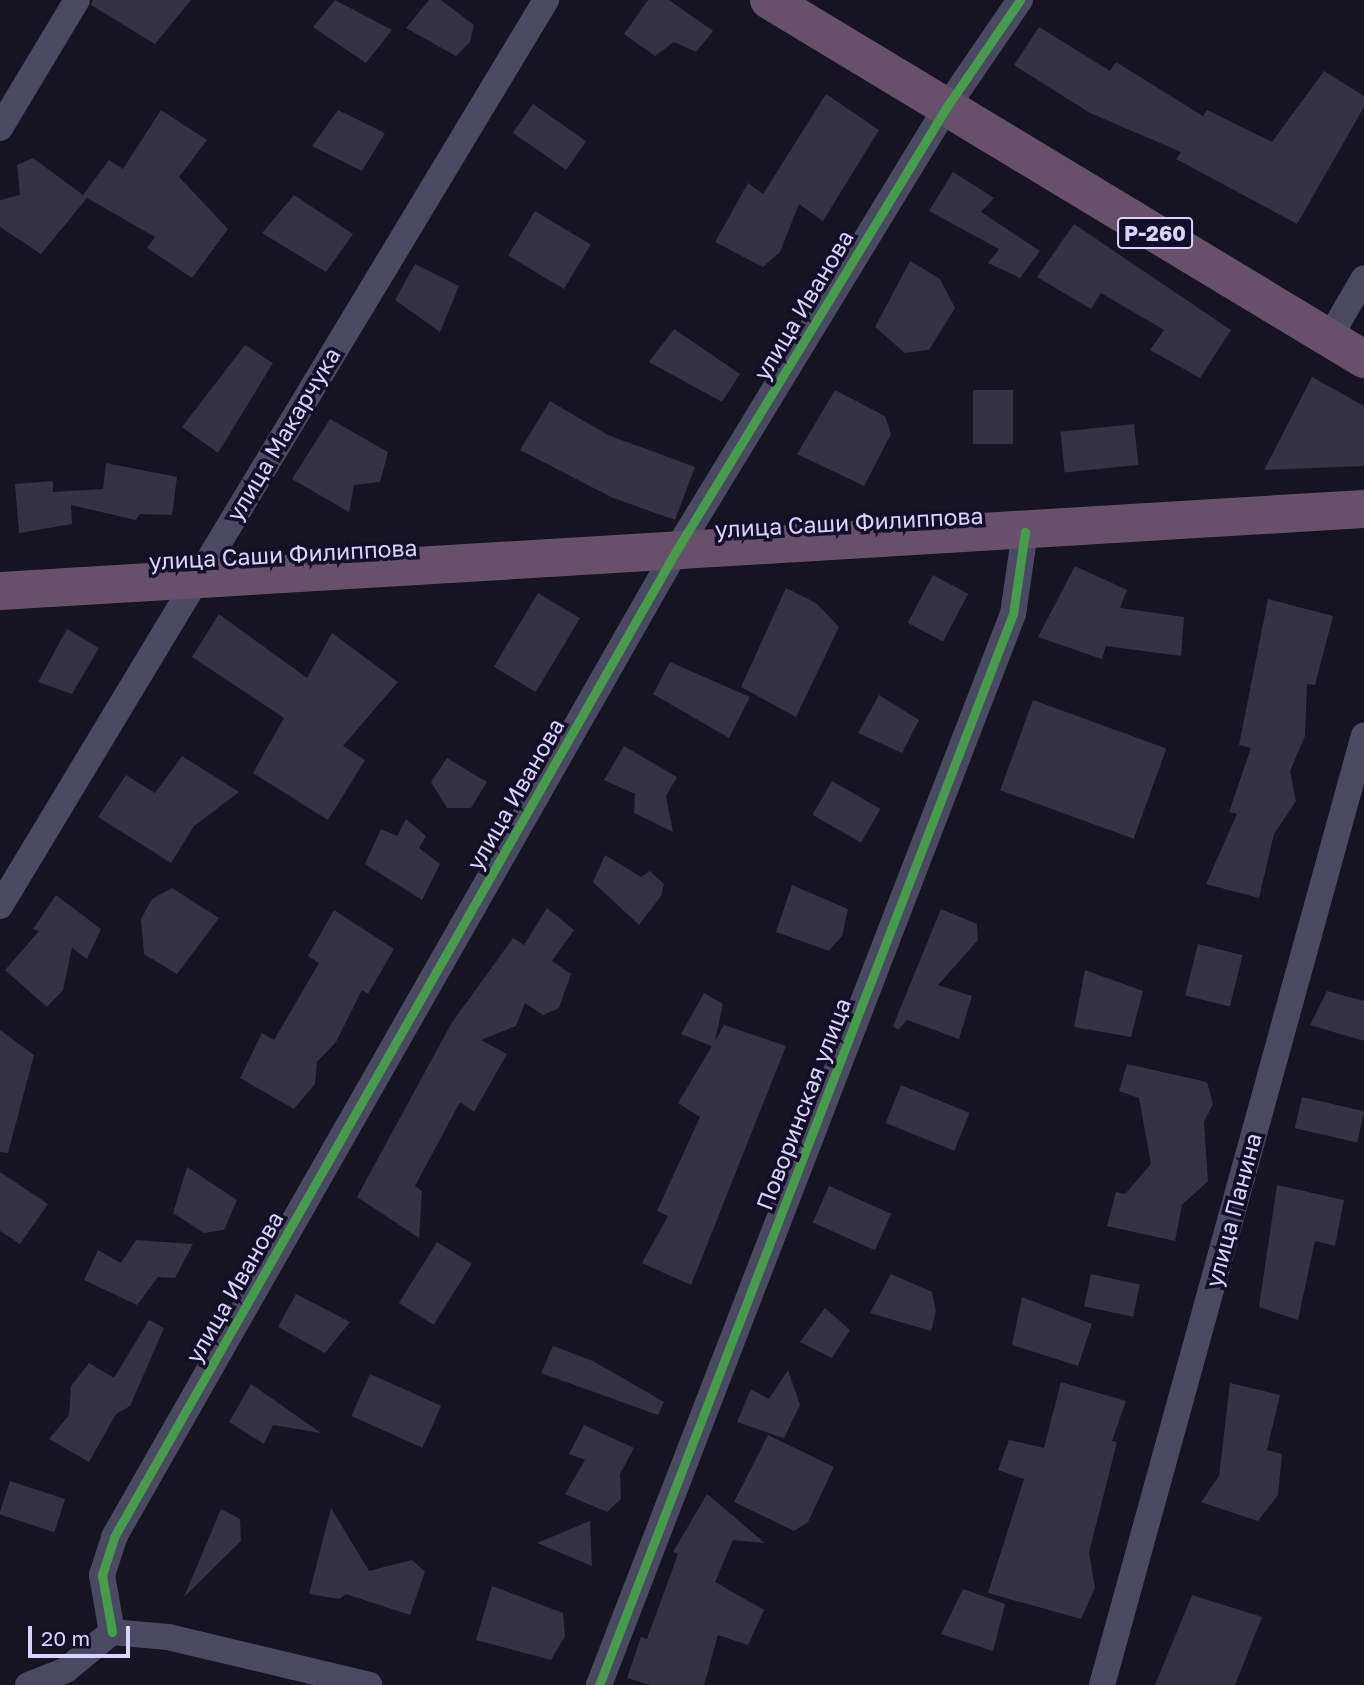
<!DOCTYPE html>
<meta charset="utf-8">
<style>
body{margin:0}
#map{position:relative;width:1364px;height:1685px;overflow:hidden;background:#161421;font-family:"Golos Text",sans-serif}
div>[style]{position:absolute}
.building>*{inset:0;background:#343243;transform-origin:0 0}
.street>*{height:26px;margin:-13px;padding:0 13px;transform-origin:13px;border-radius:13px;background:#4a4962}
.highway>*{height:38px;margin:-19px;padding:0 19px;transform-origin:19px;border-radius:19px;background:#67516a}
.cycleway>*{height:9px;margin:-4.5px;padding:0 4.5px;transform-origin:4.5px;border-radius:4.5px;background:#469c4c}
span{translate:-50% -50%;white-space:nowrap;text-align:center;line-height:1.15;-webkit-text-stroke:7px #130f26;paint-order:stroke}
.shield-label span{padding:2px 5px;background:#130f26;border:2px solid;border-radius:5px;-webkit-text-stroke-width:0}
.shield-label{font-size:21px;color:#d9d4ff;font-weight:700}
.street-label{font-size:23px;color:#d9d4ff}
.scale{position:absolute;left:28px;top:1626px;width:102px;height:32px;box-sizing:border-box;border:4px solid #d9d4ff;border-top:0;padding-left:9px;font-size:21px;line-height:24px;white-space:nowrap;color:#d9d4ff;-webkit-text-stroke:5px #130f26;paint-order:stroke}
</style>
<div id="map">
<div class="building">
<div style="clip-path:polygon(93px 0,191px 0,155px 44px,91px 5px)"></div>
<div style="clip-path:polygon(335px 0,392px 30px,366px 63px,313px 27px)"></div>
<div style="clip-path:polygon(429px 0,441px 0,474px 25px,470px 42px,456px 56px,406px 28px)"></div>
<div style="clip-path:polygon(648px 0,669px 0,713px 31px,696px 52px,674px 42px,655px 56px,624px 34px)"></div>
<div style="clip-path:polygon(1039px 27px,1110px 71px,1116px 62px,1203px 116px,1207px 110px,1272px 142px,1324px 71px,1364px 96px,1364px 107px,1297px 224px,1176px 159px,1181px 152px,1090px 113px,1014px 65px)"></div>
<div style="clip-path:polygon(826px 94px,879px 130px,823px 221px,799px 204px,780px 252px,763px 267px,715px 242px,748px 183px,763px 194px)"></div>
<div style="left:533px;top:104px;width:65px;height:35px;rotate:35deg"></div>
<div style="clip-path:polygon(161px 110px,207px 140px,179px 177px,228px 229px,192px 278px,147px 248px,155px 237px,87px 198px,41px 254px,0 227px,0 200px,20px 195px,17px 165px,33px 158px,83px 195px,109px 160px,123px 169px)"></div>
<div style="clip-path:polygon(338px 110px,385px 133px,362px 171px,312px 146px)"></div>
<div style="clip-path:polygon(953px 172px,994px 198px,981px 212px,1040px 251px,1020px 278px,988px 263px,999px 249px,929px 211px)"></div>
<div style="clip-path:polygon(294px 195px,353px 234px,326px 272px,262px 233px)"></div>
<div style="left:535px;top:211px;width:65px;height:52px;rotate:31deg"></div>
<div style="clip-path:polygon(1074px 224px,1231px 330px,1200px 378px,1150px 350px,1164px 330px,1101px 293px,1091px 309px,1037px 277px)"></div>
<div style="clip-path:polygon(910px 261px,940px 279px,955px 308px,929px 350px,905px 353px,875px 327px)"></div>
<div style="clip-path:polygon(415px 264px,459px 286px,440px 332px,395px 300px)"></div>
<div style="clip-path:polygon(674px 329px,740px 374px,722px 402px,649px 362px)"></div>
<div style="clip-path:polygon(245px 345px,273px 363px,218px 453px,182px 427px)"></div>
<div style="clip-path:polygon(1312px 377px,1364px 406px,1364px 466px,1264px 470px)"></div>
<div style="clip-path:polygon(835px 390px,885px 416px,891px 434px,864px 486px,797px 454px)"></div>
<div style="left:973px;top:390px;width:40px;height:54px"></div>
<div style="clip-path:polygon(550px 401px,608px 435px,695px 467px,675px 520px,611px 497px,520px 450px)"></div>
<div style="clip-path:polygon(330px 419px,388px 452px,380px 482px,354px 485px,349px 512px,292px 479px)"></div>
<div style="left:1134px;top:424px;width:41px;height:74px;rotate:84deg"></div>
<div style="clip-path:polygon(106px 463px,177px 477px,172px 515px,140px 514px,136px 520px,71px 505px,72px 524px,19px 533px,15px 484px,53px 481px,53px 492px,103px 489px)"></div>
<div style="clip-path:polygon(1075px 566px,1127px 590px,1120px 608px,1184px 617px,1181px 656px,1106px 646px,1102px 659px,1038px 637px)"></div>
<div style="left:933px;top:575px;width:40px;height:54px;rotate:28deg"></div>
<div style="clip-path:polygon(786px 588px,816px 603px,839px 627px,796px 717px,741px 687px)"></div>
<div style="left:538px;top:593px;width:49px;height:86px;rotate:31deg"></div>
<div style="clip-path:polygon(1268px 599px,1333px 616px,1315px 685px,1307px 684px,1305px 736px,1290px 771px,1296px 801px,1274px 834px,1259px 898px,1206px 884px,1237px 814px,1229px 812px,1251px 748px,1239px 745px)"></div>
<div style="clip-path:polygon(219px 614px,307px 678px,332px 633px,398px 682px,343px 746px,365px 760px,328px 820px,253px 773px,284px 718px,192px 657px)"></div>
<div style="clip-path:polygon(67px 629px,99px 648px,72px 694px,38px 682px)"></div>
<div style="clip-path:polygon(670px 662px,750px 697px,729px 738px,653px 694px)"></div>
<div style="clip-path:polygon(879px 695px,919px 720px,902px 753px,858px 733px)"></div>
<div style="left:1033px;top:700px;width:142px;height:96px;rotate:20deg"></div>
<div style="clip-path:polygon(624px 746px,677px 777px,666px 796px,673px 832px,634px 813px,635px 794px,604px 780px)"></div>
<div style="clip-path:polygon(182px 756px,239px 792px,194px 826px,171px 863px,98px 817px,126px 775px,155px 793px)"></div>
<div style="clip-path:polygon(447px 758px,487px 782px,471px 808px,447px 808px,431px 782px)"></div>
<div style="left:832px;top:781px;width:56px;height:39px;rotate:30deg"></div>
<div style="clip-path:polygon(406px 819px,426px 836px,419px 848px,440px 864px,422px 900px,365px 864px,381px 829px,397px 836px)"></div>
<div style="clip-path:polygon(605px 855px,641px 877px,650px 871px,664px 884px,661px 896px,639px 925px,593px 882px)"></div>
<div style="clip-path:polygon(792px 885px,848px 909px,842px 936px,829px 951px,776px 932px)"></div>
<div style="clip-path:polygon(172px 888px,219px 918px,177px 974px,144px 954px,141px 919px,152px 899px)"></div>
<div style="clip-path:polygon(56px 895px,101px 929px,87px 959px,72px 948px,63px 990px,47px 1007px,5px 970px,39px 931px,33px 929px)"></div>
<div style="clip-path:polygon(547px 908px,574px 930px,552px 961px,571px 974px,559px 1008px,543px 1015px,525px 1003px,516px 1026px,481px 1040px,507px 1054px,474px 1112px,460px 1102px,415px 1186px,422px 1191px,419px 1238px,357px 1197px,451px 1024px,513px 938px,524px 945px)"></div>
<div style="clip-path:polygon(941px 909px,977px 924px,978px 940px,938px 985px,972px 996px,959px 1039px,907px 1020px,898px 1030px,893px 1026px)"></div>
<div style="clip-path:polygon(334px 910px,394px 949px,368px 994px,362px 990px,336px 1042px,317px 1062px,315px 1084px,294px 1109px,240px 1078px,262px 1033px,274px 1040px,319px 963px,308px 956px)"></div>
<div style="left:1198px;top:944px;width:46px;height:53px;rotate:14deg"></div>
<div style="clip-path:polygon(1085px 970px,1143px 991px,1131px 1037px,1074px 1027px)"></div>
<div style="clip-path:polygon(1327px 991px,1364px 1001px,1364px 1041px,1310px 1025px)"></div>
<div style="clip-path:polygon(704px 993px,723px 1004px,715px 1041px,724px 1025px,786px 1046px,691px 1285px,642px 1263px,668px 1216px,657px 1211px,700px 1117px,678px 1103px,712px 1046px,681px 1034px)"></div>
<div style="clip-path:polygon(0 1030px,34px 1055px,8px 1153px,0 1152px)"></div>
<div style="clip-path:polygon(1127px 1064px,1207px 1082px,1213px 1104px,1204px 1122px,1208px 1181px,1182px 1205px,1175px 1241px,1107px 1226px,1116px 1192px,1125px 1194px,1151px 1164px,1139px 1098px,1119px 1091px)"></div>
<div style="left:901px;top:1085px;width:74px;height:41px;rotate:22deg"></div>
<div style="left:1302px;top:1097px;width:64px;height:32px;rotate:13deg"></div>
<div style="clip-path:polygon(187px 1167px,237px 1200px,224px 1230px,204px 1233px,173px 1213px)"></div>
<div style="clip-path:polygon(0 1172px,48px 1204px,20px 1244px,0 1231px)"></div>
<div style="clip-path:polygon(1277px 1185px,1344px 1200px,1335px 1246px,1315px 1241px,1298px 1320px,1259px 1307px)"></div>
<div style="left:829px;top:1186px;width:68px;height:40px;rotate:24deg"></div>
<div style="clip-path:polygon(136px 1240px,193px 1244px,175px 1278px,158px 1277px,137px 1305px,84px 1280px,98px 1250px,121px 1263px)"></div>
<div style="left:437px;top:1242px;width:41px;height:72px;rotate:32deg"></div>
<div style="clip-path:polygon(891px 1274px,932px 1292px,936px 1311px,931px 1331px,870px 1313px)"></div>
<div style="left:1091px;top:1274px;width:50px;height:33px;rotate:12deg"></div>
<div style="clip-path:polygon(296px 1294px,350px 1322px,325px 1353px,278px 1327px)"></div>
<div style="clip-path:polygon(1022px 1297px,1092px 1324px,1078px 1366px,1012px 1345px)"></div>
<div style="clip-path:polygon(825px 1308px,850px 1330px,832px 1358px,800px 1342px)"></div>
<div style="clip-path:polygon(149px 1320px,164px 1328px,130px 1406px,116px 1414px,89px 1462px,49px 1439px,69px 1415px,71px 1386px,89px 1363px,114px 1378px)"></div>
<div style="clip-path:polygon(553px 1346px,593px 1361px,664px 1402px,658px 1415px,541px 1373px)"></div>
<div style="clip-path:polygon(788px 1370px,800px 1405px,784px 1438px,737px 1422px,751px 1389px,769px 1399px)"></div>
<div style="left:370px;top:1374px;width:78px;height:46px;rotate:24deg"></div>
<div style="clip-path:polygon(1061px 1382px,1126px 1401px,1112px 1441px,1117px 1442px,1089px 1553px,1095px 1588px,1081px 1619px,988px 1593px,1024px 1479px,998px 1470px,1009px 1440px,1044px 1448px)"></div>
<div style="clip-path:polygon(1230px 1383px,1280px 1395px,1267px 1450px,1282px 1454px,1278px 1495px,1258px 1521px,1201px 1502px,1219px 1476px)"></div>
<div style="clip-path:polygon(251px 1384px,321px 1433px,273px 1425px,264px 1444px,229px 1422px)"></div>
<div style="clip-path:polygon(584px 1425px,634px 1448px,620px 1474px,621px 1499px,607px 1512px,565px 1494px,585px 1460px,569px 1454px)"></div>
<div style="clip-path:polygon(768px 1435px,834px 1467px,808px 1522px,794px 1531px,734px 1502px)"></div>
<div style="left:10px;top:1481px;width:58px;height:35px;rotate:18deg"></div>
<div style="clip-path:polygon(707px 1494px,765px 1543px,733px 1540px,715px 1582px,764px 1610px,748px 1645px,718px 1635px,704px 1685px,650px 1685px,627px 1678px,641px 1637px,647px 1639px,678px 1554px,673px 1552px)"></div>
<div style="clip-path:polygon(331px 1508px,369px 1571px,412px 1560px,425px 1572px,410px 1615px,346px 1594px,339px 1599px,309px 1594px)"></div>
<div style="clip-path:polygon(221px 1509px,240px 1519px,241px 1541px,184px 1597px)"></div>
<div style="clip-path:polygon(590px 1521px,592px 1566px,537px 1543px)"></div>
<div style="clip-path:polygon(492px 1586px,563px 1613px,565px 1636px,551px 1660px,476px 1640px)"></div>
<div style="clip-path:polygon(963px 1589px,1005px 1604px,993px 1651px,941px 1634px)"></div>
<div style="clip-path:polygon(1192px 1595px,1262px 1617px,1235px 1685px,1155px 1685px)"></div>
</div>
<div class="street">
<div style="left:0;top:128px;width:149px;rotate:-59deg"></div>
<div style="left:1329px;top:338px;width:69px;rotate:-59.7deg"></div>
<div style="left:0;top:906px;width:1058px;rotate:-58.92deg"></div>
<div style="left:112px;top:1632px;width:58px;rotate:-100deg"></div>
<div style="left:102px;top:1575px;width:40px;rotate:-72deg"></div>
<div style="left:114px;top:1537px;width:1135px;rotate:-60.32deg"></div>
<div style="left:676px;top:551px;width:519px;rotate:-58.64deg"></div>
<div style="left:946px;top:108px;width:131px;rotate:-55.6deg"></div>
<div style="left:28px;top:1685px;width:41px;rotate:-21.5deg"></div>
<div style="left:66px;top:1670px;width:60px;rotate:-39.6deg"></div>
<div style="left:112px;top:1632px;width:56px;rotate:5.1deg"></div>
<div style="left:168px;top:1637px;width:207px;rotate:13.4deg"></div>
<div style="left:599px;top:1685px;width:1148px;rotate:-68.87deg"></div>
<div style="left:1013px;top:614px;width:83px;rotate:-81.7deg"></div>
<div style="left:1102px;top:1685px;width:985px;rotate:-74.58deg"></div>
</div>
<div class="highway">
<div style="left:769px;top:0;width:695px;rotate:31.11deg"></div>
<div style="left:0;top:591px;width:1366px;rotate:-3.44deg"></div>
</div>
<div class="cycleway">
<div style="left:112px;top:1632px;width:58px;rotate:-100deg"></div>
<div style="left:102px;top:1575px;width:40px;rotate:-72deg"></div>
<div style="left:114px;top:1537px;width:1135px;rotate:-60.32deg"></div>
<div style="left:676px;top:551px;width:519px;rotate:-58.64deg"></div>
<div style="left:946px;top:108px;width:131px;rotate:-55.6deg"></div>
<div style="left:599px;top:1685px;width:1148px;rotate:-68.87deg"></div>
<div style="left:1013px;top:614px;width:83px;rotate:-81.7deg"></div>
</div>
<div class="shield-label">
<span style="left:1155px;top:233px">Р-260</span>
</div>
<div class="street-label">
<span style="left:803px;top:305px;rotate:-59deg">улица Иванова</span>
<span style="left:283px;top:434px;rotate:-59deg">улица Макарчука</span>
<span style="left:849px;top:522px;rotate:-3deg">улица Саши Филиппова</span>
<span style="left:283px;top:554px;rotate:-3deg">улица Саши Филиппова</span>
<span style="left:515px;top:794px;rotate:-60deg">улица Иванова</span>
<span style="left:803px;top:1104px;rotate:-69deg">Поворинская улица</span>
<span style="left:1233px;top:1210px;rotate:-75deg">улица Панина</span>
<span style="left:234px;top:1287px;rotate:-60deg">улица Иванова</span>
</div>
<div class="scale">20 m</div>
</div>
